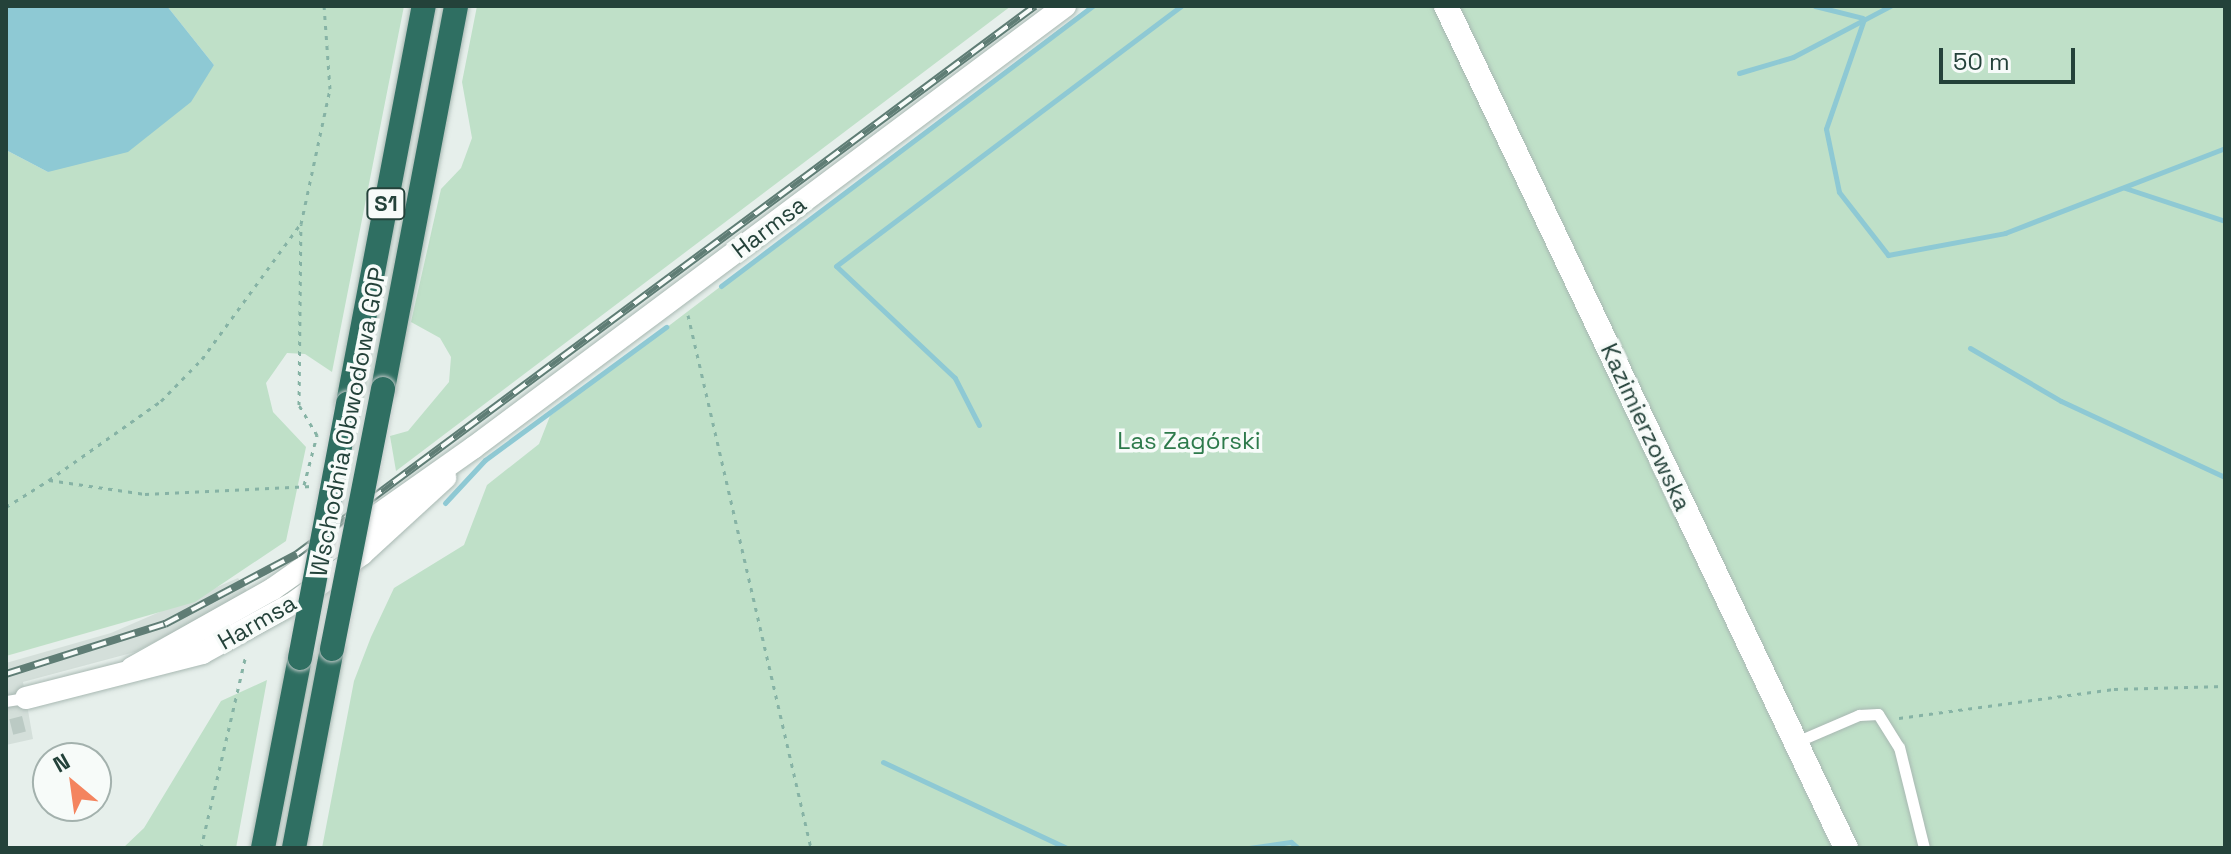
<!DOCTYPE html>
<meta charset="utf-8">
<style>
body{margin:0}
#map{position:relative;width:2231px;height:854px;overflow:hidden;background:#e6efeb;font-family:"Space Grotesk",sans-serif}
div>[style]{position:absolute}
.built>*{inset:0;background:#d4dfda}
.green>*{inset:0;background:#bfe0c8}
.water>*{inset:0;background:#8ec9d4}
.stream>*{height:5px;margin:-2.5px;padding:0 2.5px;transform-origin:2.5px;border-radius:2.5px;background:#8ec9d4}
.building>*{inset:0;background:#bbcac4;transform-origin:0 0}
.path>*{height:3px;margin-top:-1.5px;transform-origin:0;background:repeating-linear-gradient(90deg,#86b3a5 0 4px,transparent 0 10px)}
.roads{filter:drop-shadow(0 0 2px #a8b8b2) drop-shadow(0 0 2px #a8b8b2)}
.service>*{height:11px;margin:-5.5px;padding:0 5.5px;transform-origin:5.5px;border-radius:5.5px;background:#fff}
.minor>*{height:22px;margin:-11px;padding:0 11px;transform-origin:11px;border-radius:11px;background:#fff}
.tertiary>*{height:24px;margin:-12px;padding:0 12px;transform-origin:12px;border-radius:12px;background:#fff}
.motorway>*{height:24px;margin:-12px;padding:0 12px;transform-origin:12px;border-radius:12px;background:#2f6f62}
.rail>*{height:8px;margin-top:-4px;transform-origin:0;background:repeating-linear-gradient(90deg,#f7fbf9 0 15px,#5f7d75 0 30px);box-sizing:border-box;border-block:2px solid #5f7d75}
.bridges{filter:drop-shadow(0 0 2px #c2cac8) drop-shadow(0 0 2px #c2cac8)}
.motorway-bridge>*{height:24px;margin:-12px;padding:0 12px;transform-origin:12px;border-radius:12px;background:#2f6f62}
span{translate:-50% -50%;white-space:nowrap;text-align:center;line-height:1.15;-webkit-text-stroke:7px #f7fbf9;paint-order:stroke}
.shield-label span{padding:2px 6px;background:#f7fbf9;border:2px solid;border-radius:6px;-webkit-text-stroke-width:0}
.shield-label{font-size:22px;color:#24423a;font-weight:700}
.street-label{font-size:24px;color:#24423a}
.park-label{font-size:24px;color:#2d7a4b}
.frame{position:absolute;inset:0;border:8px solid #24423a;pointer-events:none}
.north{position:absolute;left:32px;top:742px;width:80px;height:80px;box-sizing:border-box;background:#f7fbf9;border:2px solid #a3b1ad;border-radius:50%;rotate:331deg;font-size:22px;font-weight:700;line-height:32px;text-align:center;color:#24423a}
.north::after{content:'';display:block;margin:auto;width:28px;height:36px;background:#f4845f;clip-path:polygon(50% 0,100% 100%,50% 72%,0 100%)}
.scale{position:absolute;left:1939px;top:48px;width:136px;height:36px;box-sizing:border-box;border:4px solid #24423a;border-top:0;padding-left:10px;font-size:24px;line-height:28px;white-space:nowrap;color:#24423a;-webkit-text-stroke:6px #f7fbf9;paint-order:stroke}
</style>
<div id="map">
<div class="built">
<div style="clip-path:polygon(238px 578px,249px 594px,135px 652px,23px 682px,33px 739px,6px 745px,6px 663px,111px 633px)"></div>
</div>
<div class="green">
<div style="clip-path:polygon(167px 6px,404px 6px,332px 372px,305px 354px,287px 353px,266px 383px,273px 412px,306px 447px,286px 541px,195px 602px,6px 656px,6px 150px,48px 172px,214px 65px)"></div>
<div style="clip-path:polygon(477px 6px,1011px 6px,396px 471px,390px 436px,408px 431px,449px 382px,451px 357px,440px 338px,411px 322px,441px 189px,461px 168px,472px 138px,462px 82px)"></div>
<div style="clip-path:polygon(1090px 6px,1433px 6px,1832px 848px,322px 848px,354px 681px,371px 637px,394px 588px,464px 545px,487px 485px,539px 444px,550px 416px)"></div>
<div style="clip-path:polygon(1456px 6px,2225px 6px,2225px 848px,1858px 848px)"></div>
<div style="clip-path:polygon(267px 680px,236px 848px,123px 848px,144px 828px,221px 701px)"></div>
</div>
<div class="water">
<div style="clip-path:polygon(6px 6px,167px 6px,214px 65px,191px 102px,128px 152px,48px 172px,6px 150px)"></div>
</div>
<div class="stream">
<div style="left:1815px;top:6px;width:49px;rotate:14deg"></div>
<div style="left:1864px;top:19px;width:116px;rotate:109.1deg"></div>
<div style="left:1826px;top:129px;width:64px;rotate:78.3deg"></div>
<div style="left:1839px;top:192px;width:80px;rotate:52.1deg"></div>
<div style="left:1888px;top:255px;width:119px;rotate:-10.6deg"></div>
<div style="left:2005px;top:233px;width:236px;rotate:-21.1deg"></div>
<div style="left:1739px;top:73px;width:56px;rotate:-16.5deg"></div>
<div style="left:1793px;top:57px;width:110px;rotate:-27.7deg"></div>
<div style="left:2125px;top:188px;width:105px;rotate:18.3deg"></div>
<div style="left:721px;top:286px;width:466px;rotate:-37deg"></div>
<div style="left:1970px;top:348px;width:105px;rotate:30.2deg"></div>
<div style="left:2061px;top:401px;width:181px;rotate:24.9deg"></div>
<div style="left:979px;top:425px;width:53px;rotate:-117.1deg"></div>
<div style="left:955px;top:378px;width:163px;rotate:-136.7deg"></div>
<div style="left:836px;top:266px;width:432px;rotate:-37deg"></div>
<div style="left:445px;top:503px;width:59px;rotate:-47.1deg"></div>
<div style="left:485px;top:460px;width:225px;rotate:-36.3deg"></div>
<div style="left:883px;top:762px;width:203px;rotate:25.1deg"></div>
<div style="left:1249px;top:848px;width:42px;rotate:-8.1deg"></div>
<div style="left:1291px;top:842px;width:9px;rotate:41deg"></div>
</div>
<div class="building">
<div style="left:22px;top:716px;width:16px;height:13px;rotate:76deg"></div>
</div>
<div class="path">
<div style="left:688px;top:315px;width:547px;rotate:77.01deg"></div>
<div style="left:49px;top:480px;width:137px;rotate:-35.2deg"></div>
<div style="left:161px;top:401px;width:59px;rotate:-45.7deg"></div>
<div style="left:202px;top:359px;width:165px;rotate:-53.9deg"></div>
<div style="left:304px;top:485px;width:52px;rotate:-75.4deg"></div>
<div style="left:317px;top:435px;width:35px;rotate:-121deg"></div>
<div style="left:299px;top:405px;width:181px;rotate:-89.4deg"></div>
<div style="left:301px;top:224px;width:138px;rotate:-77.9deg"></div>
<div style="left:330px;top:89px;width:83px;rotate:-94.1deg"></div>
<div style="left:6px;top:507px;width:51px;rotate:-32.1deg"></div>
<div style="left:49px;top:480px;width:97px;rotate:8.3deg"></div>
<div style="left:145px;top:494px;width:168px;rotate:-2.7deg"></div>
<div style="left:1899px;top:718px;width:217px;rotate:-7.7deg"></div>
<div style="left:2114px;top:689px;width:111px;rotate:-1.5deg"></div>
<div style="left:201px;top:848px;width:199px;rotate:-76.9deg"></div>
</div>
<div class="roads">
<div class="service">
<div style="left:6px;top:701px;width:20px;rotate:-9deg"></div>
<div style="left:1796px;top:742px;width:69px;rotate:-23.2deg"></div>
<div style="left:1859px;top:715px;width:19px;rotate:-3deg"></div>
<div style="left:1878px;top:714px;width:39px;rotate:58deg"></div>
<div style="left:1899px;top:747px;width:104px;rotate:76.1deg"></div>
</div>
<div class="minor">
<div style="left:132px;top:668px;width:162px;rotate:-29.3deg"></div>
<div style="left:273px;top:589px;width:245px;rotate:-35.2deg"></div>
<div style="left:473px;top:448px;width:739px;rotate:-36.75deg"></div>
<div style="left:26px;top:698px;width:182px;rotate:-14.3deg"></div>
<div style="left:202px;top:653px;width:102px;rotate:-28.6deg"></div>
<div style="left:292px;top:604px;width:86px;rotate:-35.5deg"></div>
<div style="left:362px;top:554px;width:113px;rotate:-42.5deg"></div>
</div>
<div class="tertiary">
<div style="left:1446px;top:6px;width:932px;rotate:64.59deg"></div>
</div>
<div class="motorway">
<div style="left:383px;top:389px;width:390px;rotate:-79.2deg"></div>
<div style="left:348px;top:403px;width:404px;rotate:-79.2deg"></div>
<div style="left:263px;top:848px;width:194px;rotate:-79deg"></div>
<div style="left:294px;top:848px;width:203px;rotate:-79.2deg"></div>
</div>
</div>
<div class="rail">
<div style="left:6px;top:674px;width:167px;rotate:-17.5deg"></div>
<div style="left:165px;top:624px;width:149px;rotate:-27.9deg"></div>
<div style="left:297px;top:554px;width:919px;rotate:-36.6deg"></div>
</div>
<div class="bridges">
<div class="motorway-bridge">
<div style="left:332px;top:649px;width:265px;rotate:-78.9deg"></div>
<div style="left:300px;top:658px;width:259px;rotate:-79.3deg"></div>
</div>
</div>
<div class="shield-label">
<span style="left:386px;top:204px">S1</span>
</div>
<div class="street-label">
<span style="left:769px;top:227px;rotate:-37deg">Harmsa</span>
<span style="left:348px;top:422px;rotate:-79deg">Wschodnia Obwodowa GOP</span>
<span style="left:1646px;top:427px;rotate:65deg">Kazimierzowska</span>
<span style="left:257px;top:622px;rotate:-30deg">Harmsa</span>
</div>
<div class="park-label">
<span style="left:1189px;top:441px">Las Zagórski</span>
</div>
<div class="frame"></div>
<div class="north">N</div>
<div class="scale">50 m</div>
</div>
